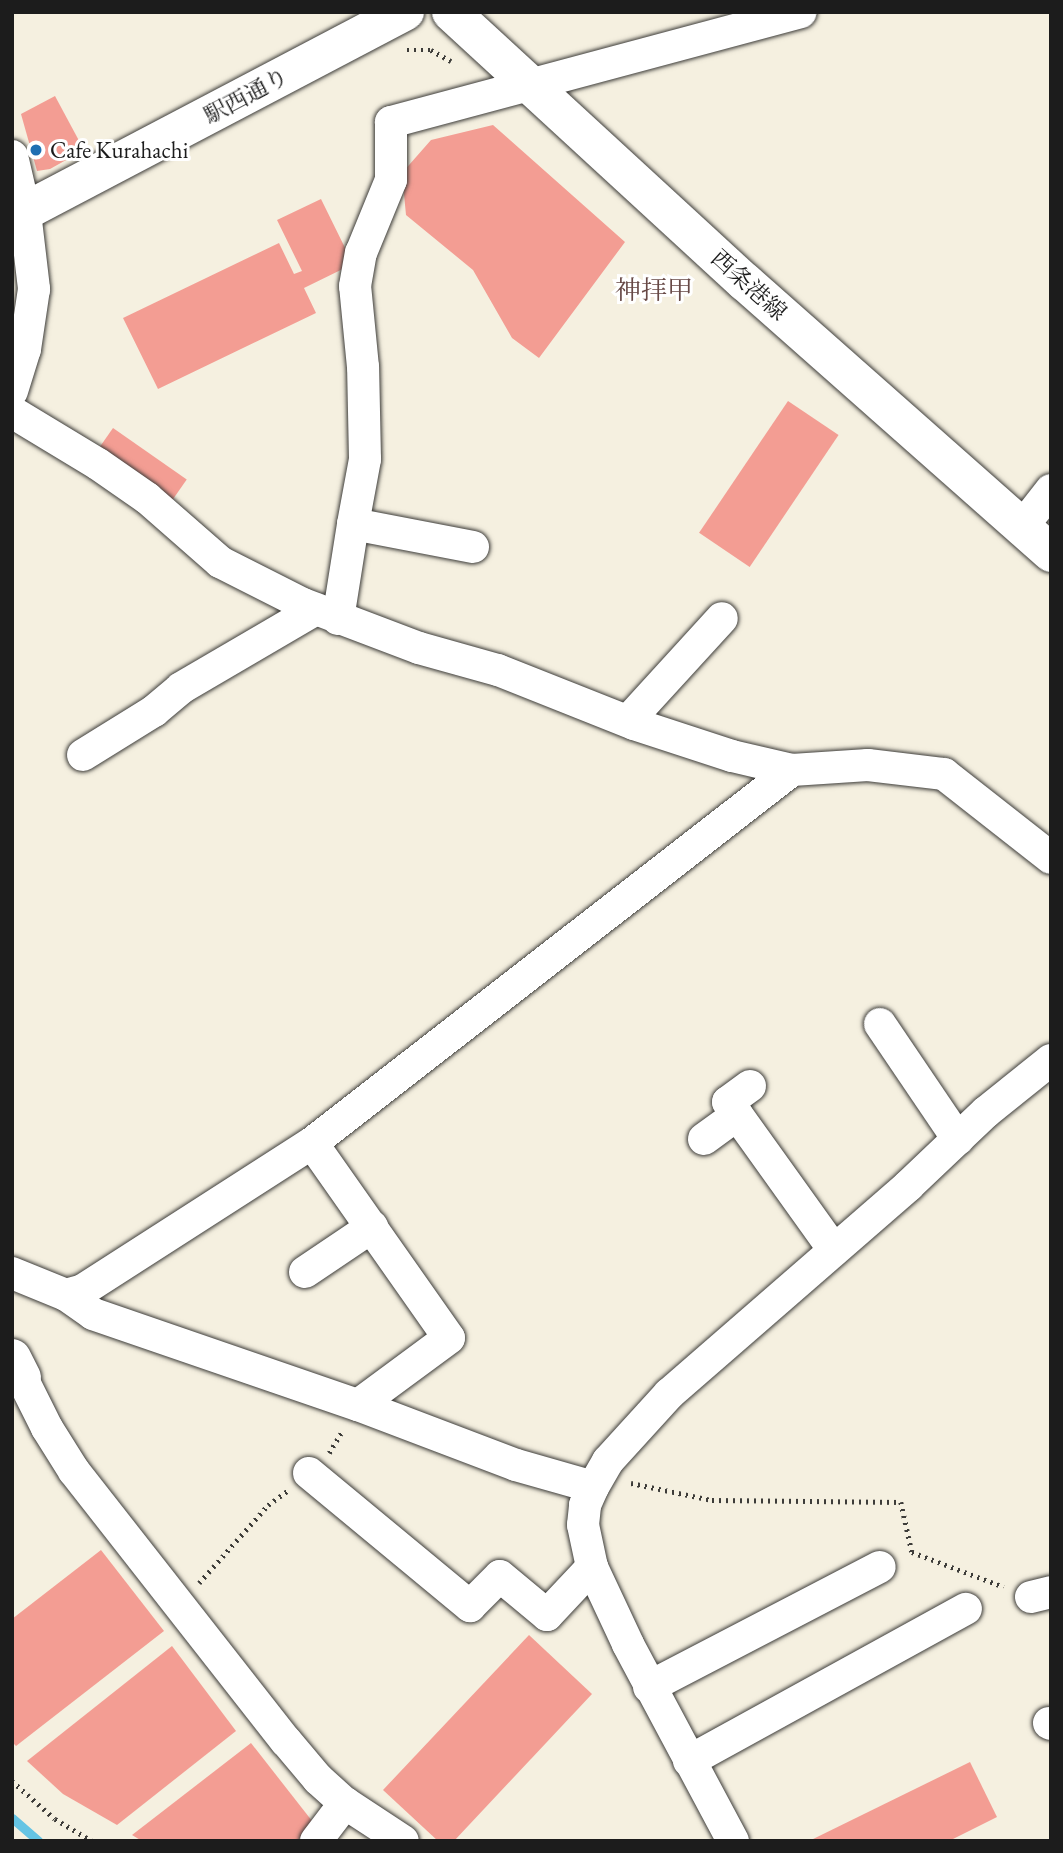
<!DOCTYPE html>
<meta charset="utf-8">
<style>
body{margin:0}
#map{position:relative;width:1063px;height:1853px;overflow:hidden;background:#f5f0e0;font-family:"EB Garamond","Noto Serif JP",serif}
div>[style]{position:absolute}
.stream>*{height:9px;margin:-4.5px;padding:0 4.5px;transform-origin:4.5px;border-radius:4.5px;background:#65c4e4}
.building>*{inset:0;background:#f39d93;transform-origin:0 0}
.path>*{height:4.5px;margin-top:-2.25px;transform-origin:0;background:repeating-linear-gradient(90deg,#3d3c39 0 2px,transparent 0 7px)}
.roads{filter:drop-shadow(0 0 2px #3d3c39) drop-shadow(0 0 2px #3d3c39)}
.minor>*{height:32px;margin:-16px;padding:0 16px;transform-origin:16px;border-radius:16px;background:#fff}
.tertiary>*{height:38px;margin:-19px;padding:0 19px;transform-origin:19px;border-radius:19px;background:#fff}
.secondary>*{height:38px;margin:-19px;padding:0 19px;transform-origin:19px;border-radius:19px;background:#fff}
.dots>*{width:19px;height:19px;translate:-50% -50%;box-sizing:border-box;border:4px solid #fff;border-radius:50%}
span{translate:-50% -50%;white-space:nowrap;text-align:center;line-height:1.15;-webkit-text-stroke:6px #fff;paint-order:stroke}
.street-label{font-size:23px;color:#1c1c1c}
.poi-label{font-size:23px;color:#1c1c1c}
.left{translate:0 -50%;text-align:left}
.quarter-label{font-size:26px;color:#674946}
.frame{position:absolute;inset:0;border:14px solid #1c1c1c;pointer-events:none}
</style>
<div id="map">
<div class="stream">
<div style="left:12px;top:1818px;width:35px;rotate:41deg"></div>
</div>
<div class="building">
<div style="clip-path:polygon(55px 96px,84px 150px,50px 169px,37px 171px,21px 114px)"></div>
<div style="clip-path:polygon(493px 125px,625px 242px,539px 358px,512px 338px,473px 270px,406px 215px,402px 173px,431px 140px)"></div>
<div style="clip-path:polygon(321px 199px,353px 264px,304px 288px,316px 313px,158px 389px,123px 318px,279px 243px,294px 274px,302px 271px,277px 220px)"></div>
<div style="left:788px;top:401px;width:61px;height:159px;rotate:34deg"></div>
<div style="left:113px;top:428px;width:90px;height:35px;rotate:35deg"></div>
<div style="clip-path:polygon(101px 1550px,164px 1631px,16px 1746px,12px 1742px,12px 1619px)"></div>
<div style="clip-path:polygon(529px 1635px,592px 1694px,454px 1841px,438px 1841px,383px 1790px)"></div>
<div style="clip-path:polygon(172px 1646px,236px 1731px,117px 1825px,63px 1794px,27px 1761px)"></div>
<div style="clip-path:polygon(251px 1743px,316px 1826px,296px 1841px,142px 1841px,132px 1835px)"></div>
<div style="clip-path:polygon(970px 1762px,997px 1817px,949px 1841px,809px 1841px)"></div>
</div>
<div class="path">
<div style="left:407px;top:50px;width:24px"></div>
<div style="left:431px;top:50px;width:23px;rotate:29deg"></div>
<div style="left:329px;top:1453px;width:27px;rotate:-59deg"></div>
<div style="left:631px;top:1483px;width:83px;rotate:11.9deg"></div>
<div style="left:712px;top:1500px;width:189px;rotate:0.6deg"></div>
<div style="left:901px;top:1502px;width:51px;rotate:77.6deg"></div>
<div style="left:912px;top:1552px;width:98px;rotate:20.8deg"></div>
<div style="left:199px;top:1583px;width:104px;rotate:-48.5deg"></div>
<div style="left:268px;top:1505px;width:24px;rotate:-36deg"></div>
<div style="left:12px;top:1781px;width:57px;rotate:41.5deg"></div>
<div style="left:55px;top:1819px;width:43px;rotate:30.7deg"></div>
</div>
<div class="roads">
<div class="minor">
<div style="left:12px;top:156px;width:57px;rotate:76.9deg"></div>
<div style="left:25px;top:212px;width:78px;rotate:83.3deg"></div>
<div style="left:34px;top:289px;width:61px;rotate:98.5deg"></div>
<div style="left:25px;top:349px;width:44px;rotate:107.2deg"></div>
<div style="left:12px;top:412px;width:100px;rotate:31.2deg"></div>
<div style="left:98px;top:464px;width:60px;rotate:34.8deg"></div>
<div style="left:147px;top:498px;width:97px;rotate:41.2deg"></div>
<div style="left:220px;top:562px;width:93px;rotate:26.8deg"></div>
<div style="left:303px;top:604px;width:124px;rotate:20.8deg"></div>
<div style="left:419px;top:648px;width:82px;rotate:15.6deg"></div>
<div style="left:498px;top:670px;width:146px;rotate:21.7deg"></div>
<div style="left:634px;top:724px;width:103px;rotate:18.1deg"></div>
<div style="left:732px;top:756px;width:62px;rotate:13.1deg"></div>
<div style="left:792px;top:770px;width:76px;rotate:-3.8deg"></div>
<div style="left:868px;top:765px;width:77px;rotate:6.8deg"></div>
<div style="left:944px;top:774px;width:136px;rotate:38.1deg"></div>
<div style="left:1022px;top:527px;width:47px;rotate:-51.9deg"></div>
<div style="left:473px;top:547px;width:122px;rotate:-169.1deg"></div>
<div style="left:353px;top:524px;width:66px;rotate:-79.5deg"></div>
<div style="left:365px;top:459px;width:92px;rotate:-91.2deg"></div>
<div style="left:363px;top:367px;width:81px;rotate:-95.6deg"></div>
<div style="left:355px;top:286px;width:34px;rotate:-80deg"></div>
<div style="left:361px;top:253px;width:79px;rotate:-67.7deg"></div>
<div style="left:391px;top:180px;width:58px;rotate:-90deg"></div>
<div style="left:391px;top:122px;width:424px;rotate:-15deg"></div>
<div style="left:338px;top:619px;width:96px;rotate:-81deg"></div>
<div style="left:628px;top:721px;width:139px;rotate:-47.6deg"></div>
<div style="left:83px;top:755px;width:84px;rotate:-31.8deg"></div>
<div style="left:154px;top:711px;width:35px;rotate:-40deg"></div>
<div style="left:181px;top:688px;width:156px;rotate:-30.3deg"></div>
<div style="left:880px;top:1024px;width:139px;rotate:55.9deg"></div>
<div style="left:750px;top:1086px;width:27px;rotate:144deg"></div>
<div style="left:728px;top:1102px;width:182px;rotate:54.4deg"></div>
<div style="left:704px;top:1139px;width:41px;rotate:-36deg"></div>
<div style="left:312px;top:1143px;width:238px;rotate:54.9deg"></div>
<div style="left:449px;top:1338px;width:113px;rotate:143.6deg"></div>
<div style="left:305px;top:1272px;width:81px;rotate:-33.9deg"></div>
<div style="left:12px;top:1273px;width:58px;rotate:22.2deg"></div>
<div style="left:66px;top:1295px;width:33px;rotate:35deg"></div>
<div style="left:93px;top:1314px;width:280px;rotate:19deg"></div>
<div style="left:358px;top:1405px;width:169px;rotate:20.8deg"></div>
<div style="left:516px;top:1465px;width:80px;rotate:15.9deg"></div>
<div style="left:66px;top:1295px;width:18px;rotate:-16deg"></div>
<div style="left:83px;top:1290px;width:272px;rotate:-32.7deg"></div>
<div style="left:312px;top:1143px;width:608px;rotate:-37.85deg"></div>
<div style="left:22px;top:1378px;width:56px;rotate:63.4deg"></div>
<div style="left:47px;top:1428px;width:51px;rotate:57.9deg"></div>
<div style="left:74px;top:1471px;width:343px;rotate:51.9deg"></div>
<div style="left:286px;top:1741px;width:50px;rotate:49.9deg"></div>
<div style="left:318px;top:1779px;width:36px;rotate:42deg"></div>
<div style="left:345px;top:1803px;width:69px;rotate:33.2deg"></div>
<div style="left:309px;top:1473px;width:209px;rotate:39.6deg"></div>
<div style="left:470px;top:1606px;width:42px;rotate:-45deg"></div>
<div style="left:500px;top:1576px;width:61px;rotate:39.7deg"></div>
<div style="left:547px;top:1615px;width:66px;rotate:-46.8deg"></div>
<div style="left:1031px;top:1597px;width:21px;rotate:-14deg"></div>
<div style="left:649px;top:1687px;width:260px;rotate:-27.5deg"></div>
<div style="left:1049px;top:1723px;width:2px;rotate:27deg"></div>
<div style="left:689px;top:1761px;width:316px;rotate:-28.8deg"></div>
<div style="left:316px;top:1841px;width:48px;rotate:-52.7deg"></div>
<div style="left:733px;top:1841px;width:223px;rotate:-118.1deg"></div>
<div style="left:628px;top:1644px;width:85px;rotate:-115.1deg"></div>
<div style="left:592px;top:1567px;width:43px;rotate:-102.1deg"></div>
<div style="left:583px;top:1525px;width:20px;rotate:-84deg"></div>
<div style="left:585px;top:1505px;width:20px;rotate:-66deg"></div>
<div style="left:593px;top:1487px;width:30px;rotate:-60deg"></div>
<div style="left:608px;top:1461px;width:91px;rotate:-47.7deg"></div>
<div style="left:669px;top:1394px;width:317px;rotate:-41deg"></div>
<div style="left:908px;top:1186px;width:108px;rotate:-43.5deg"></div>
<div style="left:986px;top:1112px;width:83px;rotate:-38.7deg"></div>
</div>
<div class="tertiary">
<div style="left:12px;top:218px;width:444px;rotate:-27.7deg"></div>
<div style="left:12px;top:1358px;width:22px;rotate:63deg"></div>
</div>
<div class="secondary">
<div style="left:451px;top:12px;width:399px;rotate:42.6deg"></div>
<div style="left:745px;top:282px;width:409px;rotate:41.5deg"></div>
</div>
</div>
<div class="dots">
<div style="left:36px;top:150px;background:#1f6fb2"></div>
</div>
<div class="street-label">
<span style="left:246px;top:96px;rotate:-28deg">駅西通り</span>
<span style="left:749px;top:285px;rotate:42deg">西条港線</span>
</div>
<div class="poi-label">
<span class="left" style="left:50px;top:150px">Cafe Kurahachi</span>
</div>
<div class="quarter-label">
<span style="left:654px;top:291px">神拝甲</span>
</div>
<div class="frame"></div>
</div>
